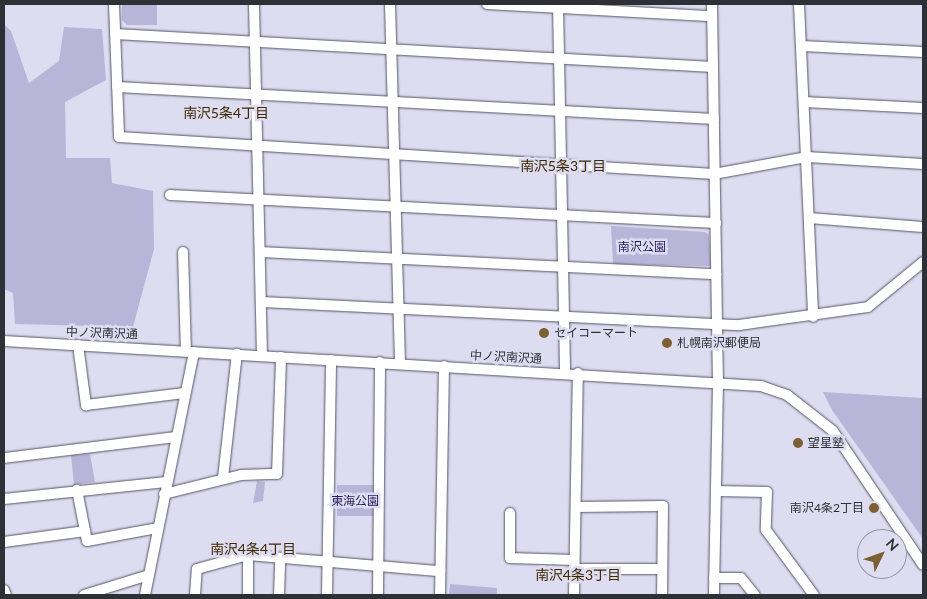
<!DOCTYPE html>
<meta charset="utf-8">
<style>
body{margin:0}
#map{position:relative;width:927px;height:599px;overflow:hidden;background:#dddcf0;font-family:Lato,"Noto Sans JP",sans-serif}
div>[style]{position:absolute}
.green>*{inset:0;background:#b8b6d8;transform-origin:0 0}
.roads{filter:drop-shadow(0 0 1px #555464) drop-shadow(0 0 1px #555464)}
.minor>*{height:10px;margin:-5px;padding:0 5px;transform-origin:5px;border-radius:5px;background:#fff}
.dots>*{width:14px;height:14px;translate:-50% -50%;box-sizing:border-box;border:2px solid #dddcf0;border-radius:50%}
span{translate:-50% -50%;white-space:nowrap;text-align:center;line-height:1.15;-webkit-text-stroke:5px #dddcf0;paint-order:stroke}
.park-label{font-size:12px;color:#291b5a}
.street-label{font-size:12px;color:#2f2f36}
.poi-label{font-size:12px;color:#2f2f36}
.left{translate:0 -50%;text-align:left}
.right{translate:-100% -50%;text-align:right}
.neighbourhood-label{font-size:14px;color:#3e2902}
.frame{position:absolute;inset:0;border:5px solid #2f2f36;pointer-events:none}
.north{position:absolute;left:857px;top:529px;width:50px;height:50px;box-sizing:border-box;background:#dddcf0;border:1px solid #9797a6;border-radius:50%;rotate:48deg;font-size:14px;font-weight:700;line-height:20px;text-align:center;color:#2f2f36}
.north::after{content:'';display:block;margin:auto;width:18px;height:22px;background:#7c5f32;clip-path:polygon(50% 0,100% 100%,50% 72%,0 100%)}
</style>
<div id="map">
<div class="green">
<div style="clip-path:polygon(122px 4px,157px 4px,157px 25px,127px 25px,122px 20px)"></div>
<div style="clip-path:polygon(4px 24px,11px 31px,29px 83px,59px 61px,64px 27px,102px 29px,106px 80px,65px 102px,66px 158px,110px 158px,112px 183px,153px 191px,154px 249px,133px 327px,15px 324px,13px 293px,4px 289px)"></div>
<div style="clip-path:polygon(611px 226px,705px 232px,709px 235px,711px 266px,613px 264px)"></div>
<div style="clip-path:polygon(823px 392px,923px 398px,923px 539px,832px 410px)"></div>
<div style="clip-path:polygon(90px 454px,95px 482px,74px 485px,71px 455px)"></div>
<div style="clip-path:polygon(257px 481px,265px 482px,263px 501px,253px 503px)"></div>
<div style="left:337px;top:485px;width:37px;height:31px"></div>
<div style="clip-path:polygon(450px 584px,497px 588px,497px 595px,449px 595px)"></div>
</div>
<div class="roads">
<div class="minor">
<div style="left:114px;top:4px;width:133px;rotate:87.8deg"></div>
<div style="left:119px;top:137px;width:596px;rotate:3.56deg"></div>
<div style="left:714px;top:174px;width:95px;rotate:-10.4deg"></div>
<div style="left:807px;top:157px;width:116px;rotate:3.5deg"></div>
<div style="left:254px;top:4px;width:351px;rotate:88.7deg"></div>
<div style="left:390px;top:4px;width:359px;rotate:88.4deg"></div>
<div style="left:487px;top:4px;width:225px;rotate:3.1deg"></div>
<div style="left:558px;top:4px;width:369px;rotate:88.9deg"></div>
<div style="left:712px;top:4px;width:379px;rotate:89.1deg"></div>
<div style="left:718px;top:383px;width:212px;rotate:91.1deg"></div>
<div style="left:799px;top:4px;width:313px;rotate:87.4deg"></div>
<div style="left:115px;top:34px;width:599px;rotate:3.16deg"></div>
<div style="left:802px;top:46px;width:121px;rotate:2.8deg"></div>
<div style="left:117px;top:87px;width:598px;rotate:3.07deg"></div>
<div style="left:804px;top:102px;width:119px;rotate:2.9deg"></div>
<div style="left:170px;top:195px;width:547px;rotate:2.94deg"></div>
<div style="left:809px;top:218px;width:114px;rotate:4.5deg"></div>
<div style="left:183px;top:252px;width:99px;rotate:88.3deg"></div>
<div style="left:260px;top:252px;width:457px;rotate:2.8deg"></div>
<div style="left:262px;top:302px;width:478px;rotate:2.8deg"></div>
<div style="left:739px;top:325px;width:130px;rotate:-7.9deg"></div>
<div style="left:868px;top:307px;width:71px;rotate:-39.3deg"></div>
<div style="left:4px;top:341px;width:758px;rotate:3.4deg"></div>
<div style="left:761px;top:386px;width:28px;rotate:19deg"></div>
<div style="left:787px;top:395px;width:58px;rotate:38deg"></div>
<div style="left:833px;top:431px;width:161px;rotate:56.1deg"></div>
<div style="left:78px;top:345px;width:61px;rotate:82.4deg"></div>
<div style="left:86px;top:405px;width:99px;rotate:-7deg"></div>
<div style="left:4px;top:458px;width:172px;rotate:-7deg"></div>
<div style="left:223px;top:478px;width:125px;rotate:-83.6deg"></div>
<div style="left:716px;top:491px;width:51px;rotate:1.1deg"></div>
<div style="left:767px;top:492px;width:38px;rotate:92deg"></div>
<div style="left:766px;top:530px;width:81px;rotate:53.6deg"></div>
<div style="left:164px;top:494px;width:79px;rotate:-13.9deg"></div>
<div style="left:241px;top:475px;width:36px;rotate:-2deg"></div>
<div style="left:277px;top:474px;width:117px;rotate:-88deg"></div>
<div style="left:4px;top:499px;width:163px;rotate:-6deg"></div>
<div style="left:576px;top:507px;width:87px;rotate:-0.7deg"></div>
<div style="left:663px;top:506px;width:89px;rotate:90.6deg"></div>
<div style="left:510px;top:513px;width:45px;rotate:90deg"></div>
<div style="left:510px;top:558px;width:64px;rotate:1.8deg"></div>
<div style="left:85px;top:531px;width:10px;rotate:79deg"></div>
<div style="left:87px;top:541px;width:71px;rotate:-10.5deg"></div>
<div style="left:4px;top:542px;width:82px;rotate:-7.7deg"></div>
<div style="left:85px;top:531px;width:42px;rotate:-101deg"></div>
<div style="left:574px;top:569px;width:88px"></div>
<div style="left:714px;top:578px;width:27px"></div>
<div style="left:741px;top:578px;width:22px;rotate:51deg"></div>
<div style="left:4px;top:590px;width:5px;rotate:68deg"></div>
<div style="left:84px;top:595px;width:68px;rotate:-17.1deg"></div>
<div style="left:145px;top:595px;width:248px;rotate:-78.6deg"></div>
<div style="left:195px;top:595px;width:26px;rotate:-86deg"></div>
<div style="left:197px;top:569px;width:53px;rotate:-15.4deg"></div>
<div style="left:248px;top:555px;width:193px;rotate:4.8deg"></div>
<div style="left:248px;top:595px;width:40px;rotate:-90deg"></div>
<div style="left:279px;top:595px;width:36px;rotate:-88deg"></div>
<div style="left:327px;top:595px;width:235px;rotate:-89deg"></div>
<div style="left:378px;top:595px;width:233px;rotate:-89.5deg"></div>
<div style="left:440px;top:595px;width:229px;rotate:-89deg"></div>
<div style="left:574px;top:595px;width:222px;rotate:-89deg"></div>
</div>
</div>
<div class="dots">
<div style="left:544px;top:333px;background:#7c5f32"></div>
<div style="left:667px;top:343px;background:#7c5f32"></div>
<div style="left:798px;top:443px;background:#7c5f32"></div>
<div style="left:874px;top:508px;background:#7c5f32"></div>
</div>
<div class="park-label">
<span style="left:642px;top:247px">南沢公園</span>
<span style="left:355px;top:501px">東海公園</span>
</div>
<div class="street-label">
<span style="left:102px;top:333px;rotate:2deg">中ノ沢南沢通</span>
<span style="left:506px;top:357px;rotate:3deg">中ノ沢南沢通</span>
</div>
<div class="poi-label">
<span class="left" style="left:554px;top:333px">セイコーマート</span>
<span class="left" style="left:677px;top:343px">札幌南沢郵便局</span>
<span class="left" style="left:808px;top:443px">望星塾</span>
<span class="right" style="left:864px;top:508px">南沢4条2丁目</span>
</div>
<div class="neighbourhood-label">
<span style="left:226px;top:113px">南沢5条4丁目</span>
<span style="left:563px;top:166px">南沢5条3丁目</span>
<span style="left:253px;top:549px">南沢4条4丁目</span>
<span style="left:578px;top:575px">南沢4条3丁目</span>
</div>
<div class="frame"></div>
<div class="north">N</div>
</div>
